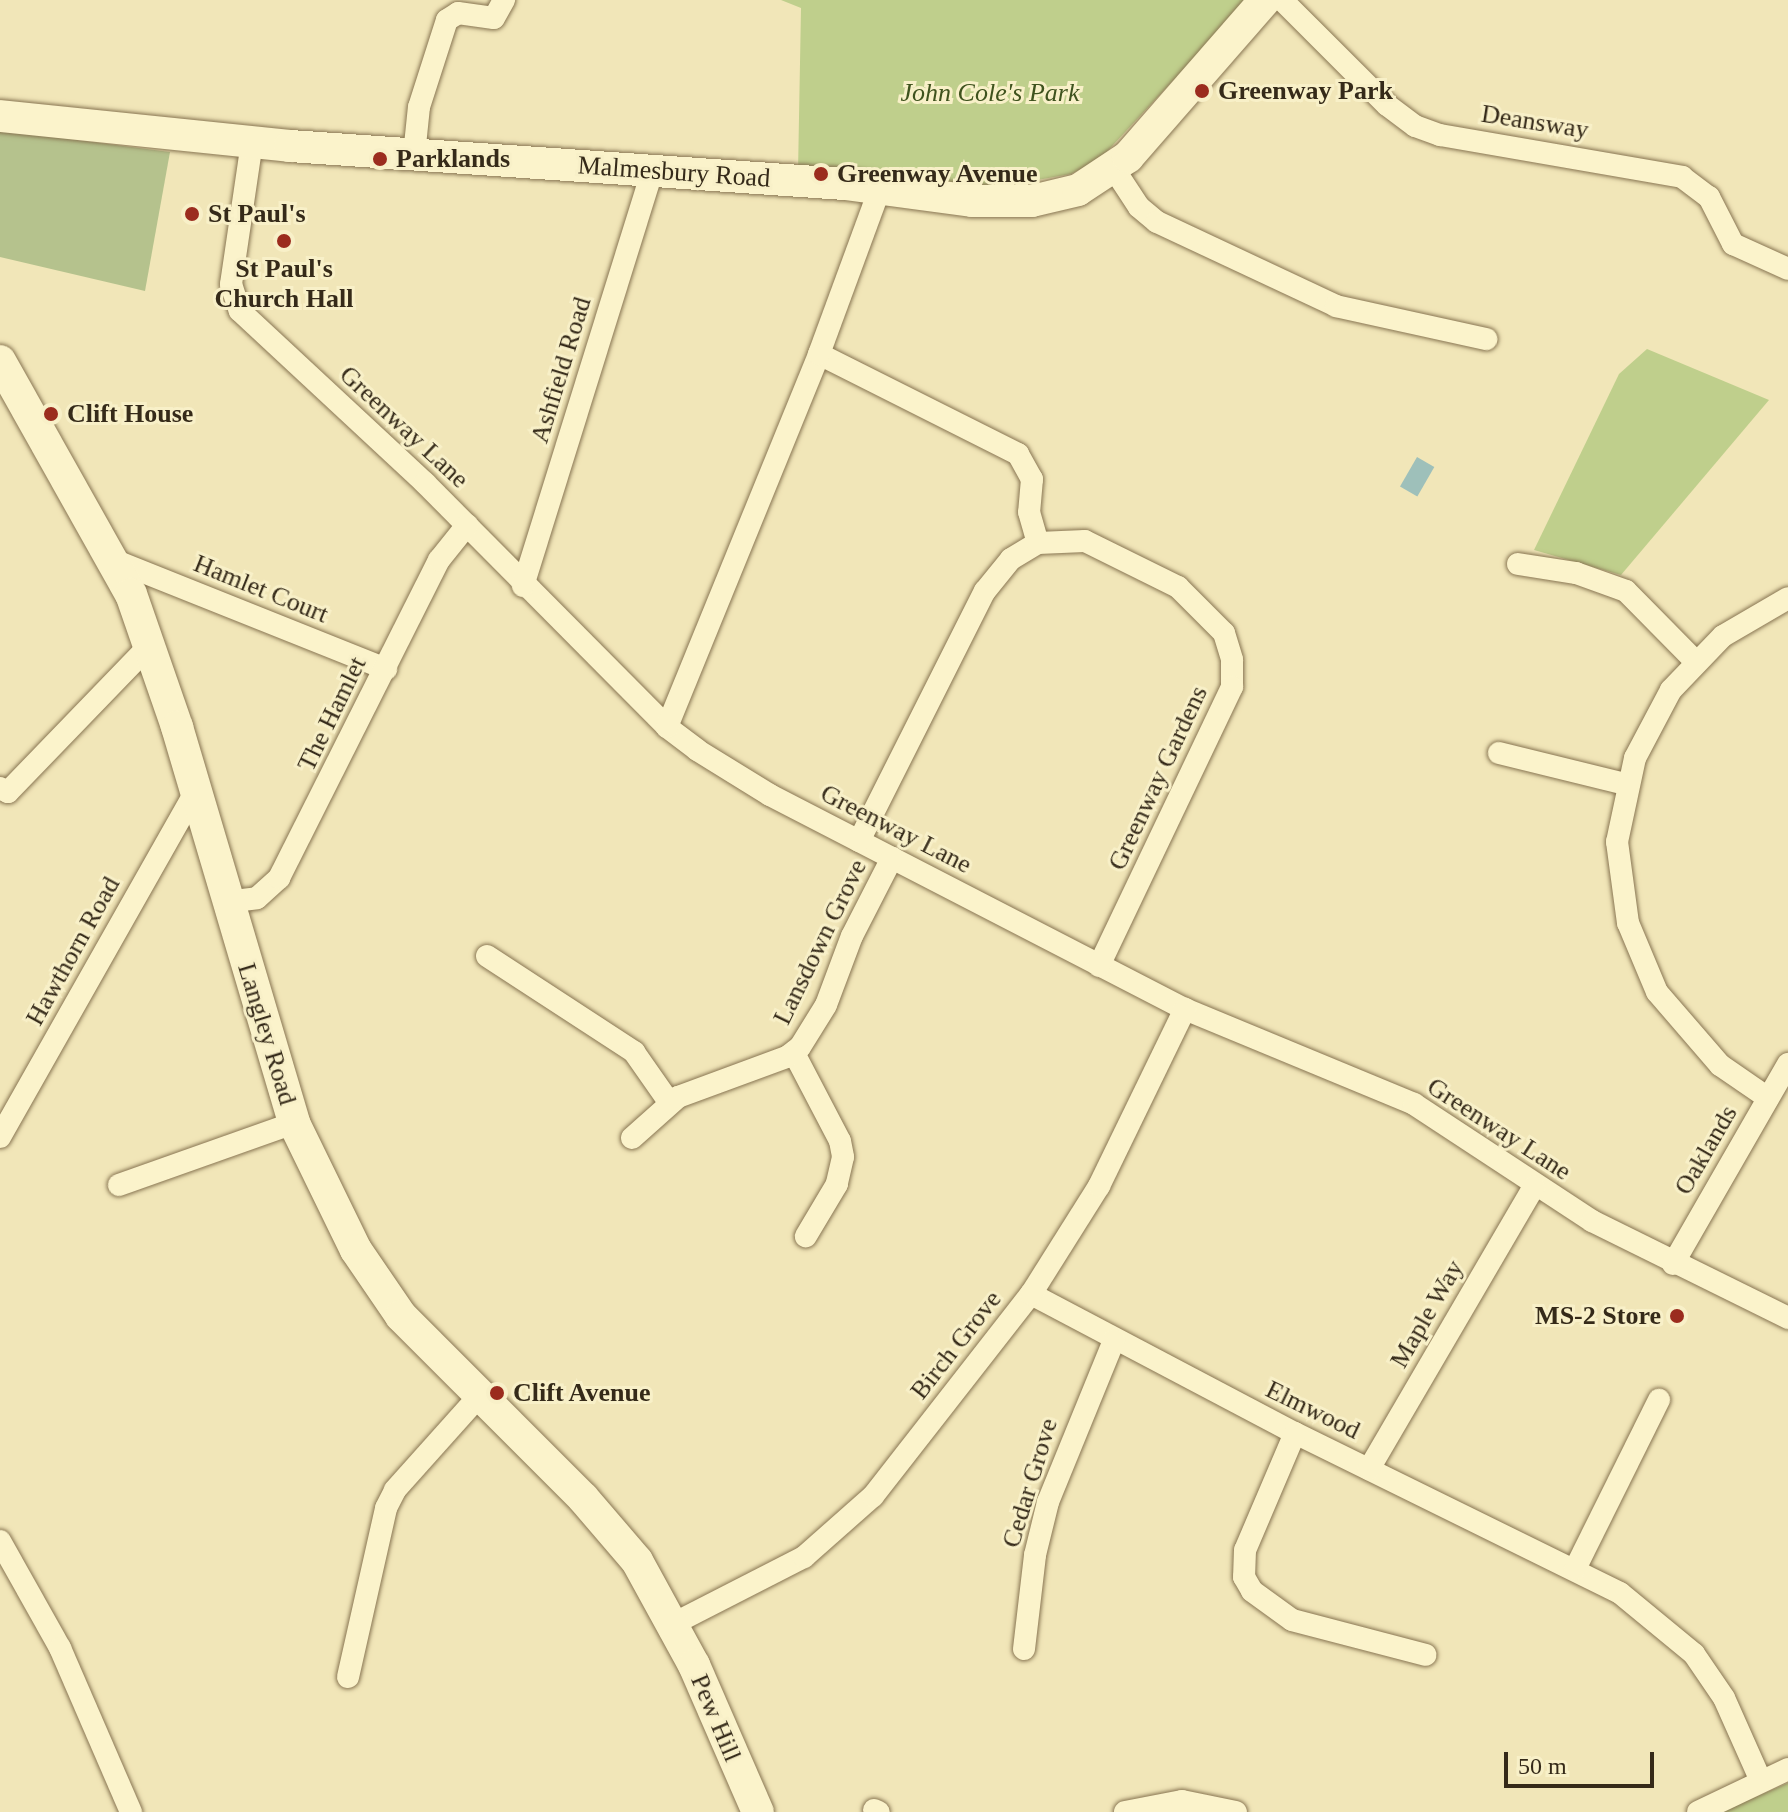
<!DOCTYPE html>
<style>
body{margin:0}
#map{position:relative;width:1788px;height:1812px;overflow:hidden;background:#f1e6b8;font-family:Georgia,serif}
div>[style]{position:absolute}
.green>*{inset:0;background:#bfcf8c}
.cemetery>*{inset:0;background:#b5c28d}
.water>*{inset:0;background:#9ec0ba;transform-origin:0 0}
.roads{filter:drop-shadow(0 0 2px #887552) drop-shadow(0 0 2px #887552)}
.street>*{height:22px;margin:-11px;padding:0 11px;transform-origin:11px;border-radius:11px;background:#fbf3cb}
.secondary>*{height:32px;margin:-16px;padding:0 16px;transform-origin:16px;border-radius:16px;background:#fbf3cb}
.dots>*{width:22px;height:22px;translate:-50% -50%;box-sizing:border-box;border:4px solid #f8f0c8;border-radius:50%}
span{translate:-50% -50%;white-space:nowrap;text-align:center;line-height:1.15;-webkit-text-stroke:6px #f8f0c8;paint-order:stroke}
.poi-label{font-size:26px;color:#352a19;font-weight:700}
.left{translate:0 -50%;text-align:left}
.right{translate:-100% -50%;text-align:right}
.park-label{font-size:26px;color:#3f531e;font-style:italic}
.street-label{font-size:26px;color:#352a19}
.scale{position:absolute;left:1504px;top:1752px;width:150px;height:36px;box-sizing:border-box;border:4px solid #352a19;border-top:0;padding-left:10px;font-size:24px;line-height:28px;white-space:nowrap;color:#352a19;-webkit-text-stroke:6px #f8f0c8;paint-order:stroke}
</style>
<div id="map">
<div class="green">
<div style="clip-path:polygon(781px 0,1248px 0,1100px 159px,1071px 174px,991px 188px,798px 172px,801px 8px)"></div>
<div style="clip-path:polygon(1647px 349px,1769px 400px,1621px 575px,1534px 550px,1619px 374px)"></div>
<div style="clip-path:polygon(1788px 1783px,1788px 1812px,1720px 1812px)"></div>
</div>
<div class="cemetery">
<div style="clip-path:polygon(0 130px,170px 152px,145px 291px,0 257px)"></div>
</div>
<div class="water">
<div style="left:1417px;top:457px;width:20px;height:34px;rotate:30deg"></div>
</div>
<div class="roads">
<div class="street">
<div style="left:1282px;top:0;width:148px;rotate:45deg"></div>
<div style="left:1387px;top:105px;width:35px;rotate:37deg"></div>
<div style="left:1415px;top:126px;width:27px;rotate:20deg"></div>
<div style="left:1440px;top:135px;width:246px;rotate:9.8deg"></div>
<div style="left:1682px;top:177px;width:34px;rotate:37deg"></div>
<div style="left:1709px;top:197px;width:53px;rotate:62.9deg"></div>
<div style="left:1733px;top:244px;width:60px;rotate:24.4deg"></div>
<div style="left:252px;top:142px;width:144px;rotate:98.4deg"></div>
<div style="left:231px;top:284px;width:28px;rotate:72deg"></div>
<div style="left:240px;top:311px;width:253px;rotate:42.9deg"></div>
<div style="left:425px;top:483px;width:344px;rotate:45.2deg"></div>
<div style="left:667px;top:727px;width:38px;rotate:37deg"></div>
<div style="left:697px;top:750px;width:86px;rotate:31.7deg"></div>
<div style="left:770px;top:795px;width:467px;rotate:27.3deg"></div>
<div style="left:1185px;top:1009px;width:248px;rotate:22.5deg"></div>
<div style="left:1414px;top:1104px;width:213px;rotate:33.3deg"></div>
<div style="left:1592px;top:1221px;width:219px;rotate:26.3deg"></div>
<div style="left:414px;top:155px;width:48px;rotate:-84.1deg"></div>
<div style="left:419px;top:107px;width:91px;rotate:-72.2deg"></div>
<div style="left:447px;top:20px;width:13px;rotate:-32deg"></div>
<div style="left:458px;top:13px;width:36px;rotate:8deg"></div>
<div style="left:494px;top:18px;width:21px;rotate:-61deg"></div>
<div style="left:1114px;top:169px;width:45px;rotate:56.7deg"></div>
<div style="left:1139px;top:207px;width:23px;rotate:40deg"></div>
<div style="left:1157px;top:222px;width:198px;rotate:25.1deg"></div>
<div style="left:1336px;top:306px;width:154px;rotate:12.4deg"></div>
<div style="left:819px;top:354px;width:223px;rotate:26.7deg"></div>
<div style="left:1018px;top:454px;width:29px;rotate:61deg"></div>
<div style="left:1032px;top:479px;width:33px;rotate:95deg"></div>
<div style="left:1029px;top:512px;width:32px;rotate:74deg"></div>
<div style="left:116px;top:561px;width:291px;rotate:21.8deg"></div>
<div style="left:1518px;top:564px;width:59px;rotate:8.8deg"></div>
<div style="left:1576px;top:573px;width:53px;rotate:19.8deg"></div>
<div style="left:1626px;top:591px;width:98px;rotate:45.4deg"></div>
<div style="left:523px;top:586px;width:435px;rotate:-72.7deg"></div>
<div style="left:667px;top:727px;width:403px;rotate:-67.8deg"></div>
<div style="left:819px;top:354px;width:177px;rotate:-69.8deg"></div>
<div style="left:1499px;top:753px;width:130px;rotate:13.8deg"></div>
<div style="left:0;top:788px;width:9px;rotate:27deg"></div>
<div style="left:8px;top:792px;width:204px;rotate:-46deg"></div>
<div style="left:859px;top:841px;width:280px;rotate:-63.3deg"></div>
<div style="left:985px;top:591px;width:41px;rotate:-50.9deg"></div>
<div style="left:1011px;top:559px;width:31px;rotate:-31deg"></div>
<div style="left:1038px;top:543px;width:47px;rotate:-2.4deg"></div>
<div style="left:1085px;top:541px;width:104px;rotate:26.3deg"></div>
<div style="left:1178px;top:587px;width:65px;rotate:45deg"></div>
<div style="left:1224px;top:633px;width:28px;rotate:73deg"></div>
<div style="left:1232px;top:660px;width:27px;rotate:90deg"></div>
<div style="left:1232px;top:687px;width:309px;rotate:115.5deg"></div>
<div style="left:226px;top:902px;width:31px;rotate:-7deg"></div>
<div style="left:257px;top:898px;width:30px;rotate:-42deg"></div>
<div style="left:279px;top:878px;width:356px;rotate:-63.3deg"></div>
<div style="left:439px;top:560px;width:45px;rotate:-51.3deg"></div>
<div style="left:487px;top:956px;width:176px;rotate:33.1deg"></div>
<div style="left:634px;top:1052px;width:61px;rotate:55deg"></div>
<div style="left:794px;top:1053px;width:99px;rotate:62.4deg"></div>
<div style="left:840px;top:1141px;width:16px;rotate:79deg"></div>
<div style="left:843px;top:1157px;width:28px;rotate:103deg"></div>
<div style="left:837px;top:1184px;width:61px;rotate:120.8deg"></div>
<div style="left:1768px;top:1098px;width:58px;rotate:-145.5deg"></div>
<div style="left:1720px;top:1065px;width:96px;rotate:-130.8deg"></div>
<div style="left:1657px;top:992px;width:75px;rotate:-112.8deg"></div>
<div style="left:1628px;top:923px;width:82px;rotate:-97.7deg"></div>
<div style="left:1617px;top:842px;width:86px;rotate:-77.9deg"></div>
<div style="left:1635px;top:758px;width:77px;rotate:-62.1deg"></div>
<div style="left:1671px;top:690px;width:75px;rotate:-46.1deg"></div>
<div style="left:1723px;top:636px;width:75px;rotate:-30.3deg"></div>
<div style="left:0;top:1137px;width:396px;rotate:-60.5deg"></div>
<div style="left:632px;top:1138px;width:62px;rotate:-41.7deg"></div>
<div style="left:678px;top:1097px;width:116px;rotate:-20.2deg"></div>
<div style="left:787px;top:1057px;width:16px;rotate:-38deg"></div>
<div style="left:800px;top:1047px;width:49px;rotate:-58.2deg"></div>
<div style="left:826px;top:1005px;width:74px;rotate:-69.4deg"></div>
<div style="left:852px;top:936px;width:88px;rotate:-62.9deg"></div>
<div style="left:119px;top:1185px;width:186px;rotate:-19.5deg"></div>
<div style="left:1673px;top:1264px;width:231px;rotate:-60.1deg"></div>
<div style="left:1031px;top:1294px;width:298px;rotate:27.8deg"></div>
<div style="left:1295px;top:1433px;width:362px;rotate:26.2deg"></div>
<div style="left:1620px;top:1593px;width:96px;rotate:39.5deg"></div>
<div style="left:1694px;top:1654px;width:53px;rotate:55.7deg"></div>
<div style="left:1724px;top:1698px;width:91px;rotate:66deg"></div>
<div style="left:1295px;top:1433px;width:127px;rotate:113.1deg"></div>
<div style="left:1245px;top:1550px;width:27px;rotate:92deg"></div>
<div style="left:1244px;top:1577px;width:16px;rotate:60deg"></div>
<div style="left:1252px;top:1591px;width:49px;rotate:35.9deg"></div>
<div style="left:1292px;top:1620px;width:138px;rotate:14.6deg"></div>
<div style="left:1369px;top:1469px;width:327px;rotate:-59.7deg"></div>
<div style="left:0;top:1541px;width:123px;rotate:60.7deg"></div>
<div style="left:60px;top:1648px;width:179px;rotate:66.6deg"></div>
<div style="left:1575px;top:1569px;width:189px;rotate:-63.6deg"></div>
<div style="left:673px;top:1624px;width:147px;rotate:-27.1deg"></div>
<div style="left:804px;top:1557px;width:92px;rotate:-41.5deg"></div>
<div style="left:873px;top:1496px;width:256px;rotate:-52deg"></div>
<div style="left:1031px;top:1294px;width:128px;rotate:-57.8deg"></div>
<div style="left:1099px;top:1186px;width:197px;rotate:-64.1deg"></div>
<div style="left:1024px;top:1649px;width:95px;rotate:-83.3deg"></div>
<div style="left:1035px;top:1555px;width:55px;rotate:-76.2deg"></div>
<div style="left:1048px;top:1502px;width:175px;rotate:-67.8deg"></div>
<div style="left:348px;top:1677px;width:173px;rotate:-77.3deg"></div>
<div style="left:386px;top:1508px;width:20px;rotate:-63deg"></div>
<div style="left:395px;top:1490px;width:127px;rotate:-48.2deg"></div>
<div style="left:874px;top:1810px;width:5px;rotate:22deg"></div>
<div style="left:1125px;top:1812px;width:58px;rotate:-10.9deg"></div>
<div style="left:1182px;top:1801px;width:55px;rotate:11.5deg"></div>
<div style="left:1698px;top:1812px;width:100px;rotate:-25.5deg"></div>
</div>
<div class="secondary">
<div style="left:0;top:116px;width:292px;rotate:5.9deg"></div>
<div style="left:290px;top:146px;width:556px;rotate:3.92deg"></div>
<div style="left:845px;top:184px;width:128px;rotate:7.6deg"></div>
<div style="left:972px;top:201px;width:60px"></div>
<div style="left:1032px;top:201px;width:47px;rotate:-13.4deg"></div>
<div style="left:1078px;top:190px;width:60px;rotate:-33.4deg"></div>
<div style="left:1128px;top:157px;width:208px;rotate:-48.9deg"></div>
<div style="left:0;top:361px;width:267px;rotate:60.7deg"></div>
<div style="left:131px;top:594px;width:141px;rotate:70.9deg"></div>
<div style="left:177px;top:727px;width:413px;rotate:73.5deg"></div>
<div style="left:294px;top:1123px;width:141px;rotate:64deg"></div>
<div style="left:356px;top:1250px;width:80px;rotate:55.7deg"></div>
<div style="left:401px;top:1316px;width:257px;rotate:45deg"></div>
<div style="left:583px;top:1498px;width:83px;rotate:49.4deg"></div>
<div style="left:637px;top:1561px;width:119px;rotate:61.3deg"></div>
<div style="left:694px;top:1665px;width:160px;rotate:66.5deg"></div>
</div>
</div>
<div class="dots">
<div style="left:1202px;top:91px;background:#9b2c1e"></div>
<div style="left:380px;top:159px;background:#9b2c1e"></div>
<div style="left:821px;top:174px;background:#9b2c1e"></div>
<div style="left:192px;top:214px;background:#9b2c1e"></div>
<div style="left:284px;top:241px;background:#9b2c1e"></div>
<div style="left:51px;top:414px;background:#9b2c1e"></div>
<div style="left:1677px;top:1316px;background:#9b2c1e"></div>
<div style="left:497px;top:1393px;background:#9b2c1e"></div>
</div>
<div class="poi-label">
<span class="left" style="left:1218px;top:91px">Greenway Park</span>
<span class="left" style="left:396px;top:159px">Parklands</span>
<span class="left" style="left:837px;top:174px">Greenway Avenue</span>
<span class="left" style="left:208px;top:214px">St Paul's</span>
<span style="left:284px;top:284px">St Paul's<br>Church Hall</span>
<span class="left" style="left:67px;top:414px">Clift House</span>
<span class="right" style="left:1661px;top:1316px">MS-2 Store</span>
<span class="left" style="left:513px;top:1393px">Clift Avenue</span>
</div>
<div class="park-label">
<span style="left:990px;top:93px">John Cole's Park</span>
</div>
<div class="street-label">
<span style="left:1535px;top:122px;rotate:9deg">Deansway</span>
<span style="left:674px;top:172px;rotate:4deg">Malmesbury Road</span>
<span style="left:561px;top:370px;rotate:-73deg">Ashfield Road</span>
<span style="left:404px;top:427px;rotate:43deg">Greenway Lane</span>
<span style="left:261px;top:589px;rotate:22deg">Hamlet Court</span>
<span style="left:332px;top:714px;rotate:-64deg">The Hamlet</span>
<span style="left:1158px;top:778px;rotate:-65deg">Greenway Gardens</span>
<span style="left:896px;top:829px;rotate:27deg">Greenway Lane</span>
<span style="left:820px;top:942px;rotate:-64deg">Lansdown Grove</span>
<span style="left:73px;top:951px;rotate:-61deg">Hawthorn Road</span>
<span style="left:267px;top:1034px;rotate:73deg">Langley Road</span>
<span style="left:1499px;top:1129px;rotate:33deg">Greenway Lane</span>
<span style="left:1706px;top:1150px;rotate:-60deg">Oaklands</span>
<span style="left:1427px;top:1314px;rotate:-60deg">Maple Way</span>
<span style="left:956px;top:1345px;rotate:-52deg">Birch Grove</span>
<span style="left:1313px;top:1410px;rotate:26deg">Elmwood</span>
<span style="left:1030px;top:1483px;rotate:-73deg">Cedar Grove</span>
<span style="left:716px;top:1718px;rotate:67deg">Pew Hill</span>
</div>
<div class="scale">50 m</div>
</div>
